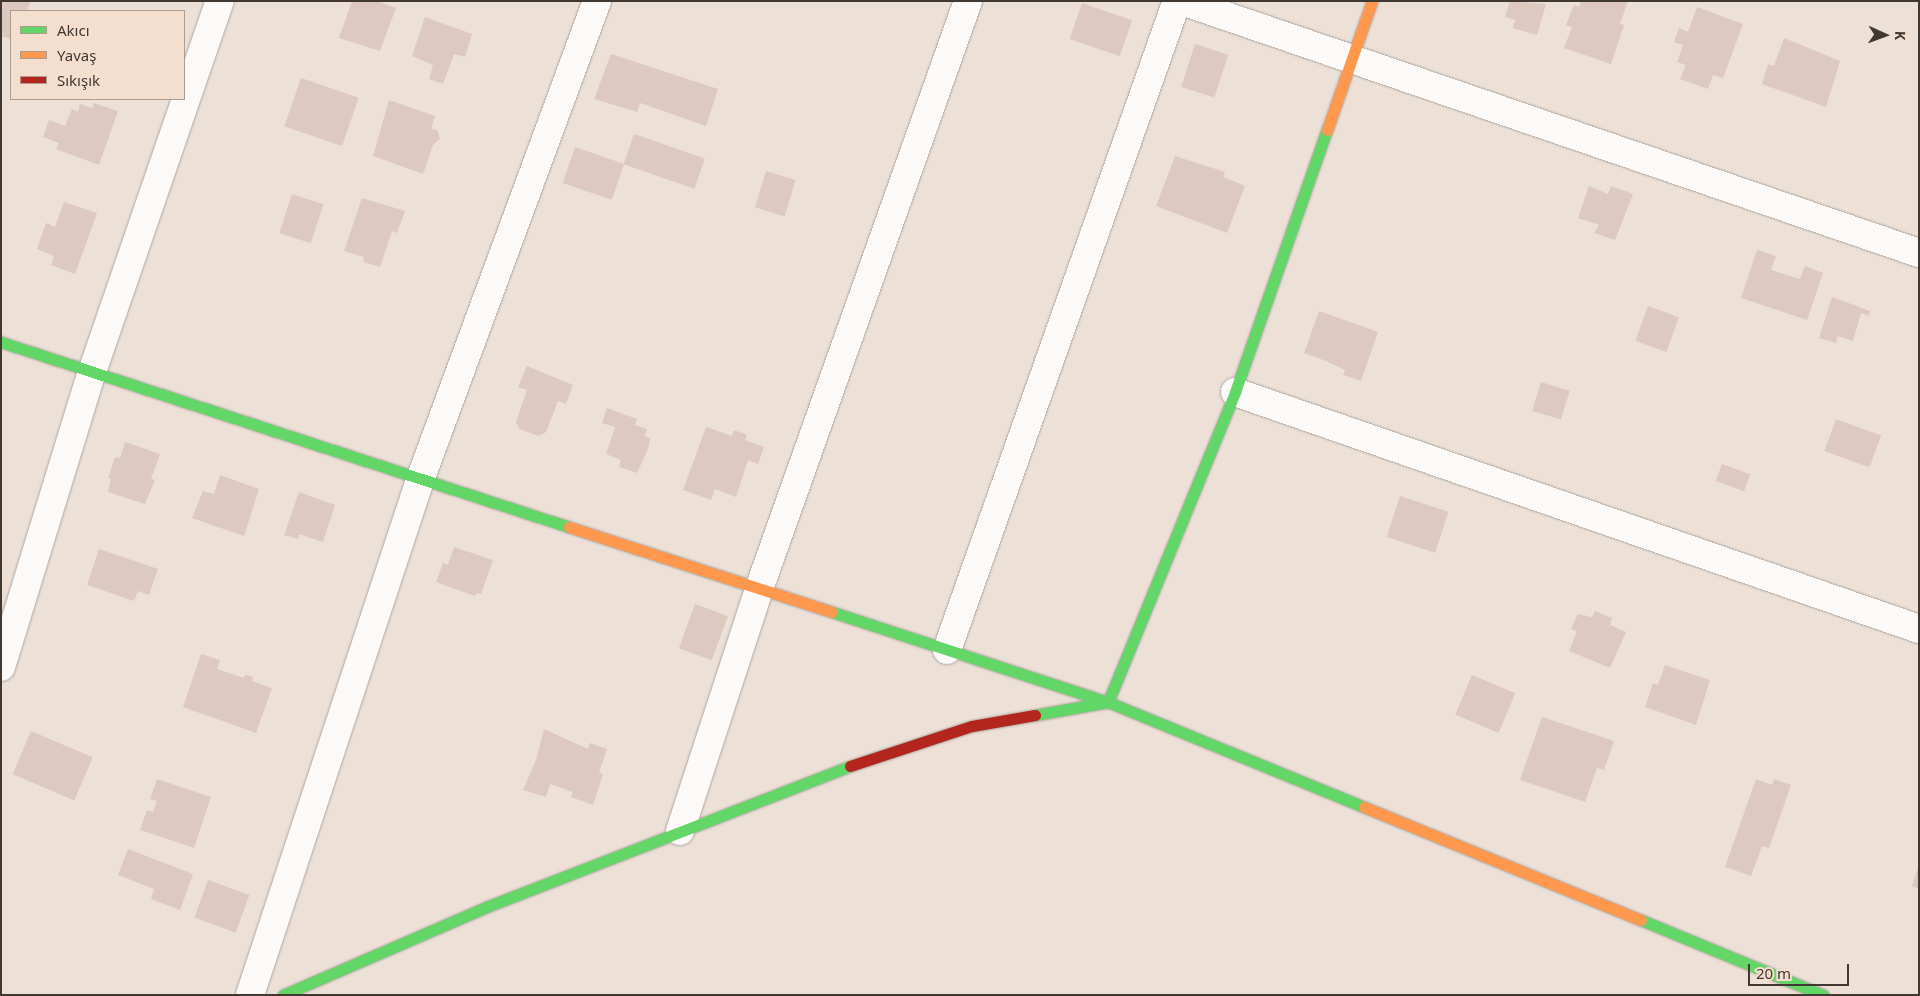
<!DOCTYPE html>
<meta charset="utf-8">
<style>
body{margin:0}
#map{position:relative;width:1920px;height:996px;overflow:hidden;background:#ece0d7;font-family:"Noto Sans",sans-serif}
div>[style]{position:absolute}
.building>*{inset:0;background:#ddc9c0;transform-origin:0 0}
.roads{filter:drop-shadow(0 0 1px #aea69f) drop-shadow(0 0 1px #aea69f)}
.street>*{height:28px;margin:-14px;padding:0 14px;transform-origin:14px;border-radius:14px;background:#fcfaf9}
.fast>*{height:11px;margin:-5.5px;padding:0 5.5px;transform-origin:5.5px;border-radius:5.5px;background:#63d668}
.slow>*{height:11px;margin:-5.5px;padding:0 5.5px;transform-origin:5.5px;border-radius:5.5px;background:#ff974d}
.jam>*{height:11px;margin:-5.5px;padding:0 5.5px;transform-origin:5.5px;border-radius:5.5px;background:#b3261e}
span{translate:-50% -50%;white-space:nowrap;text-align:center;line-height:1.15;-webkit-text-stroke:4px #f4dfcf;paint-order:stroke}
.frame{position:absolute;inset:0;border:2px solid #413832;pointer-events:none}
.legend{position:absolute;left:10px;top:10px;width:175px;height:90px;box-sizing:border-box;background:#f4dfcf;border:1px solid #ac9c90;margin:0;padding:6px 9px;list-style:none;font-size:15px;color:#413832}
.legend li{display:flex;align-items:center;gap:10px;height:25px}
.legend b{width:25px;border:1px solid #ac9c90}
.north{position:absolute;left:1860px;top:10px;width:50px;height:50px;-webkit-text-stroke:4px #f4dfcf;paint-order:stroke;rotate:92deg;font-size:14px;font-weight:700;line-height:20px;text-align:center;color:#413832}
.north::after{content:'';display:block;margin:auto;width:18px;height:22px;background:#413832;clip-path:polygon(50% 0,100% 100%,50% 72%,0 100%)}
.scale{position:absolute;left:1748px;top:964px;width:101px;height:22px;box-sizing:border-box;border:2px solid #413832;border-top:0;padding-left:6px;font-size:15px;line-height:18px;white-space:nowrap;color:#413832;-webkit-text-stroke:4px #f4dfcf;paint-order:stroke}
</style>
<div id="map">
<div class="building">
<div style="clip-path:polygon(1px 1px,31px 1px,27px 11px,11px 11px,11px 39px,1px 36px)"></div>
<div style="clip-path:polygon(352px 1px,377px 1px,396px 8px,380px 51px,339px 38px)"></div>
<div style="clip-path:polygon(1510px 1px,1546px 4px,1537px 35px,1513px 28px,1515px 20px,1505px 17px)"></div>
<div style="clip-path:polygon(1581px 1px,1628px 1px,1620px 24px,1624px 25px,1611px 64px,1564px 48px,1572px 27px,1566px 25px,1574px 5px,1579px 7px)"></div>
<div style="left:1082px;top:3px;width:53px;height:38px;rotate:19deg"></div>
<div style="clip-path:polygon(1697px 7px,1743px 24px,1723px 78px,1713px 75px,1708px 89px,1680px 79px,1686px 65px,1677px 62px,1683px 45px,1674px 42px,1679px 28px,1688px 32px)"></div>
<div style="clip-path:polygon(425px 17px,472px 34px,465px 57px,454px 54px,443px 84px,429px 79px,433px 65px,412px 56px)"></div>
<div style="clip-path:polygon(1784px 38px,1840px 61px,1826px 107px,1762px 84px,1768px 64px,1774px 66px)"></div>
<div style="left:1195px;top:44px;width:35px;height:45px;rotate:18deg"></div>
<div style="clip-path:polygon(611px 54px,718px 89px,706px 126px,640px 103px,637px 112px,594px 99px)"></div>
<div style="left:301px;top:78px;width:61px;height:51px;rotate:19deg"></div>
<div style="clip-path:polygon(389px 100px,435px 116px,431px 129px,437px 130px,440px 139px,433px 145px,423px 174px,373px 156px)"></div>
<div style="clip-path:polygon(94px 103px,118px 111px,99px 165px,56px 149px,59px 143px,43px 137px,49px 120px,65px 126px,72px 109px,78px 112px,80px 104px,92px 108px)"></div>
<div style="left:634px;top:134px;width:75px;height:32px;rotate:19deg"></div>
<div style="left:575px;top:147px;width:52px;height:38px;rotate:19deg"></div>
<div style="clip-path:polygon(1175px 156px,1225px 172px,1223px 177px,1245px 186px,1227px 233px,1156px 206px)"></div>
<div style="left:766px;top:171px;width:31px;height:38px;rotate:17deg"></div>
<div style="clip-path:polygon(1589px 186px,1608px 194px,1611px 186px,1633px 194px,1615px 240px,1594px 233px,1599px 225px,1578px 218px)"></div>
<div style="left:292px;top:194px;width:33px;height:41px;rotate:18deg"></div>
<div style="clip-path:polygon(362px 198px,405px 211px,397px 233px,392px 231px,380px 267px,363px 262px,364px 257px,344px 251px)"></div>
<div style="clip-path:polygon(64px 202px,97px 213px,75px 274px,51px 265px,54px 256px,37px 249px,46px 223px,55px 227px)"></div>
<div style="clip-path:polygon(1757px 250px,1776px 256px,1771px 270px,1800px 279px,1805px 266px,1823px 273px,1807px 320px,1741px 298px)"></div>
<div style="clip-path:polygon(1832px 297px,1870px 311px,1869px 316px,1861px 313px,1853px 341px,1838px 336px,1836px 343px,1819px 338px)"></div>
<div style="left:1648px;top:306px;width:33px;height:37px;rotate:20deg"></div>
<div style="clip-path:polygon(1319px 311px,1378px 332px,1361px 381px,1343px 375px,1345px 370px,1326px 361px,1304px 353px)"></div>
<div style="clip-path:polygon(527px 366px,573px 385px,566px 404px,558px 401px,546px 432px,539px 436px,519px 429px,516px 422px,527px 390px,518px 387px)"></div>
<div style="left:1541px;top:382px;width:30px;height:30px;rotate:17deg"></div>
<div style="clip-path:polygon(607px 408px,637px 419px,635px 425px,647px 429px,645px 436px,650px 438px,648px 449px,637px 473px,619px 467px,621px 460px,606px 454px,615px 427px,602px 423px)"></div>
<div style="left:1836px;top:419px;width:48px;height:34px;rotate:20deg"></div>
<div style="clip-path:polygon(706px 427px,732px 436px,734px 430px,747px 435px,745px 440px,764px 447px,758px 464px,748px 460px,736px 497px,715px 489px,711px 500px,683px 490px)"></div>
<div style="clip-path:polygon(125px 442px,160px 454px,151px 479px,155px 480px,145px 504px,108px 492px,111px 479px,108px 478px,115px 457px,120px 458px)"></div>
<div style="left:1722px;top:464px;width:30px;height:18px;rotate:20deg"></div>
<div style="clip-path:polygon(220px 475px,259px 489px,244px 536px,192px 518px,203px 491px,214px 494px)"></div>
<div style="clip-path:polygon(299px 492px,335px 505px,323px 542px,299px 534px,298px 539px,284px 535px)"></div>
<div style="left:1400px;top:496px;width:51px;height:43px;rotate:18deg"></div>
<div style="clip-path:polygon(454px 547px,493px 560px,481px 594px,477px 593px,475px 596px,436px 582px,443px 563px,448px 565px)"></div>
<div style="clip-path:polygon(99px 549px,158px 569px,149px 595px,138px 591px,134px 601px,87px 585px)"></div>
<div style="left:695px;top:604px;width:35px;height:47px;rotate:20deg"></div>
<div style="clip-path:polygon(1595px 611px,1612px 618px,1610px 625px,1626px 632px,1610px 668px,1569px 651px,1577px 631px,1571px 629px,1578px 614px,1592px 617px)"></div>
<div style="clip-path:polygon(201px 654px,220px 660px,217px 669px,244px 678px,245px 675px,253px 677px,252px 681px,272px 688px,256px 733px,183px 707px)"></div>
<div style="clip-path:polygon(1665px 665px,1710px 680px,1696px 725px,1645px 707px,1653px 683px,1658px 685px)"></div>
<div style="left:1472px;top:675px;width:47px;height:43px;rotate:23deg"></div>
<div style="clip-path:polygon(1542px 717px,1614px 741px,1604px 770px,1597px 768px,1585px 802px,1520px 780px)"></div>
<div style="clip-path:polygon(544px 729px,588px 749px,590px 743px,607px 749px,599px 772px,603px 774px,593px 805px,571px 797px,573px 792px,550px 784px,546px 797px,523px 790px,536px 760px)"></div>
<div style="left:31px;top:731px;width:67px;height:47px;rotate:23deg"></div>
<div style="clip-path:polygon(157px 779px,211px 797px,194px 848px,140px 830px,147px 810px,153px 812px,157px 801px,150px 799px)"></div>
<div style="clip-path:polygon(1756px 779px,1772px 785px,1774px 779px,1791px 785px,1769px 848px,1762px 846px,1751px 876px,1725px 867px)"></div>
<div style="clip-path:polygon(128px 849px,193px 874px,180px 910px,151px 899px,154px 889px,118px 875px)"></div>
<div style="clip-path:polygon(1918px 868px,1919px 868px,1919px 889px,1912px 886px)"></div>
<div style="left:208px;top:880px;width:44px;height:40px;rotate:20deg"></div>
</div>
<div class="roads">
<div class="street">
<div style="left:1182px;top:1px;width:779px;rotate:18.88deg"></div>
<div style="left:1235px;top:392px;width:724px;rotate:19.11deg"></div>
<div style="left:947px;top:650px;width:689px;rotate:-70.49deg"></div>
<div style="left:1px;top:667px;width:309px;rotate:-72.9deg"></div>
<div style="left:92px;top:372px;width:392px;rotate:-71deg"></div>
<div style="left:680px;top:831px;width:255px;rotate:-71.9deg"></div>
<div style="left:759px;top:589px;width:624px;rotate:-70.43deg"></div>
<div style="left:250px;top:995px;width:542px;rotate:-71.73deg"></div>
<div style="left:420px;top:480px;width:511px;rotate:-69.72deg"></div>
</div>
<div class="fast">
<div style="left:1px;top:342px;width:597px;rotate:18.04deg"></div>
<div style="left:832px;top:612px;width:290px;rotate:18.1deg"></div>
<div style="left:1108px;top:702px;width:277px;rotate:22.3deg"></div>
<div style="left:1035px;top:715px;width:74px;rotate:-10.1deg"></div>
<div style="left:1108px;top:702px;width:335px;rotate:-67.7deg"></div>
<div style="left:1235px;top:392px;width:278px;rotate:-70.7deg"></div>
<div style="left:1641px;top:920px;width:197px;rotate:22.4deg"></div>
<div style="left:283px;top:995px;width:224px;rotate:-23.4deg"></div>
<div style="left:489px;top:906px;width:387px;rotate:-21.2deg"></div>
</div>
<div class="slow">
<div style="left:1327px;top:130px;width:137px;rotate:-70.8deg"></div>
<div style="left:569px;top:527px;width:276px;rotate:17.9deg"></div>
<div style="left:1364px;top:807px;width:299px;rotate:22.2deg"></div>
</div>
<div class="jam">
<div style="left:850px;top:766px;width:128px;rotate:-18.2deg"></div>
<div style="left:972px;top:726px;width:64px;rotate:-9.9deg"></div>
</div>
</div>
<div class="frame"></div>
<ul class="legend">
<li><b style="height:6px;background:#63d668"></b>Akıcı</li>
<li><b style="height:6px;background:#ff974d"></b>Yavaş</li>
<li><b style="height:6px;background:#b3261e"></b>Sıkışık</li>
</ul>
<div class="north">K</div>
<div class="scale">20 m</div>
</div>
